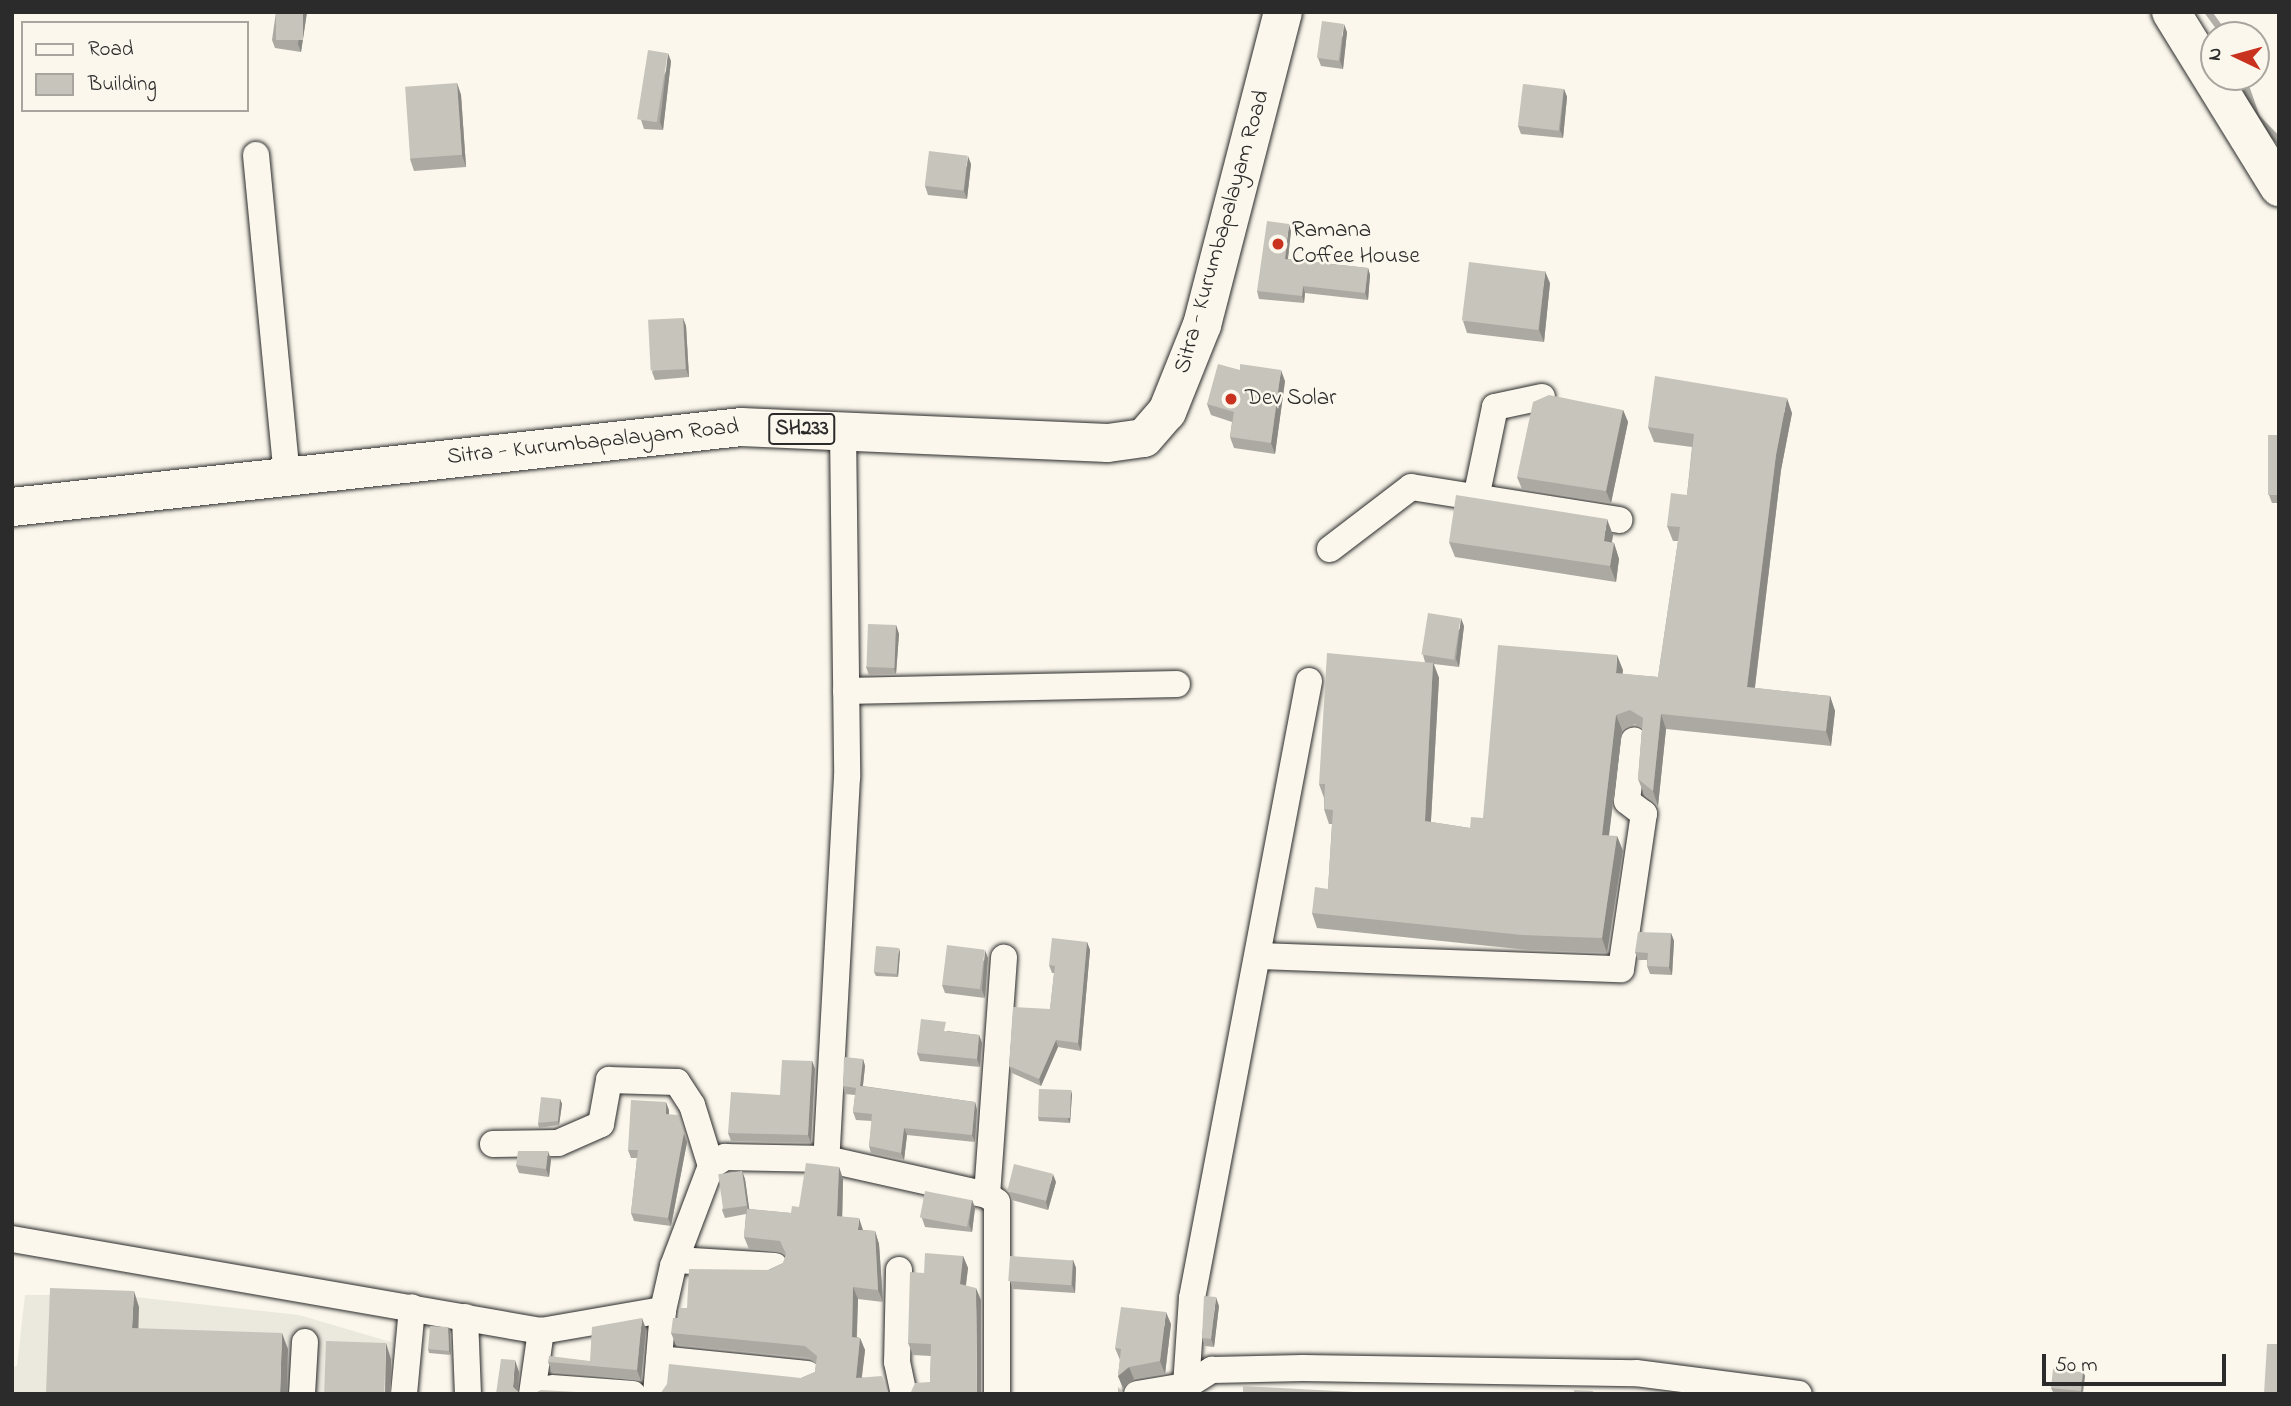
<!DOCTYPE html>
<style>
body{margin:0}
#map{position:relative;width:2291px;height:1406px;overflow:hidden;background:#fbf7ec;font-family:"Indie Flower",sans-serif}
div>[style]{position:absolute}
.built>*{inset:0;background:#ebe8de}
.stream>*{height:7px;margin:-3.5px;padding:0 3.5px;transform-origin:3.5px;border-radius:3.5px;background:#b1afa7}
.roads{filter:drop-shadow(0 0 2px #2b2b2b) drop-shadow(0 0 2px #2b2b2b)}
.street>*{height:26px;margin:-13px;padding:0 13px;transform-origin:13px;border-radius:13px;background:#fbf7ec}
.primary>*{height:38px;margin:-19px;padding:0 19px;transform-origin:19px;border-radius:19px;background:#fbf7ec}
.wall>*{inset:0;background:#aba9a2}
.shaded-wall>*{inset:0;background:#8b8984}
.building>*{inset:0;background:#c7c4bc;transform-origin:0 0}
.dots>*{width:19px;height:19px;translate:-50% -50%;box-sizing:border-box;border:4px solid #fbf7ec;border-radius:50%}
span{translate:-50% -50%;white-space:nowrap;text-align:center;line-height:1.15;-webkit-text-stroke:5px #fbf7ec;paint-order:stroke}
.shield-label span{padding:2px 5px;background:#fbf7ec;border:2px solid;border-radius:5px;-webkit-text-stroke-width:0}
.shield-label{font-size:21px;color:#2b2b2b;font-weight:700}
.poi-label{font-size:23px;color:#2b2b2b}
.left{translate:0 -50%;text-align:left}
.street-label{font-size:23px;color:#2b2b2b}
.frame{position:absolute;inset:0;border:14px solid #2b2b2b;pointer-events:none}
.legend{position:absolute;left:21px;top:21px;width:228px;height:91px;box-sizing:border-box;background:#fbf7ec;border:2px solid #a8a59f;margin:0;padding:9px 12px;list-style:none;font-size:21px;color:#2b2b2b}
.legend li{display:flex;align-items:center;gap:14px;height:35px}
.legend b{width:35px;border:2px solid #a8a59f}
.north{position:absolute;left:2200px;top:21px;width:70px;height:70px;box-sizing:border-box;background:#fbf7ec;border:2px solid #a8a59f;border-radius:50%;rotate:275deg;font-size:19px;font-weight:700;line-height:28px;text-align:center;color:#2b2b2b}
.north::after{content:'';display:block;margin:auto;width:24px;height:32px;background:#c8321e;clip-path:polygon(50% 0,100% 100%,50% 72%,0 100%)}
.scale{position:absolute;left:2042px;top:1354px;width:184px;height:32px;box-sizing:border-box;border:4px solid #2b2b2b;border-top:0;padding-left:9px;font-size:21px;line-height:24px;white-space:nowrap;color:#2b2b2b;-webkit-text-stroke:5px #fbf7ec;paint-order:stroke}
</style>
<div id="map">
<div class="built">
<div style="clip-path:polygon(25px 1295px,116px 1295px,299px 1315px,391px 1342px,389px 1394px,12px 1394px,12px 1367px,17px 1366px)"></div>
</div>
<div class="stream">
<div style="left:2208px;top:12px;width:29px;rotate:54deg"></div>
<div style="left:2242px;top:77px;width:42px;rotate:70.7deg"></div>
<div style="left:2256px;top:117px;width:33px;rotate:46deg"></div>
</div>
<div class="roads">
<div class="street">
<div style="left:256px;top:155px;width:323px;rotate:84.5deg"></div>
<div style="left:843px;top:430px;width:347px;rotate:89.3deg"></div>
<div style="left:847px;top:777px;width:383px;rotate:93.1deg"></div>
<div style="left:826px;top:1159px;width:165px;rotate:12.6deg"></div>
<div style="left:987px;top:1195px;width:12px;rotate:35deg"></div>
<div style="left:997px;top:1202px;width:192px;rotate:90deg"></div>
<div style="left:1476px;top:498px;width:93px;rotate:-78.2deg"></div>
<div style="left:1495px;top:407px;width:48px;rotate:-12deg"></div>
<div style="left:1330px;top:549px;width:102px;rotate:-37.4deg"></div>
<div style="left:1411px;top:487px;width:211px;rotate:9deg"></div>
<div style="left:846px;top:691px;width:331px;rotate:-1.2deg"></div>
<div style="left:1259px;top:956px;width:362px;rotate:2.1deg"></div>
<div style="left:1621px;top:969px;width:157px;rotate:-81.6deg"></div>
<div style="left:1644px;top:814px;width:21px;rotate:-143deg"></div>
<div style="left:1627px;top:801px;width:61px;rotate:-83.5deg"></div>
<div style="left:493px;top:1144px;width:65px;rotate:-0.9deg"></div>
<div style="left:558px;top:1143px;width:47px;rotate:-23.8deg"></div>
<div style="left:601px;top:1124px;width:45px;rotate:-79.7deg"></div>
<div style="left:609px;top:1080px;width:68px;rotate:1.7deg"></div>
<div style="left:677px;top:1082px;width:27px;rotate:57deg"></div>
<div style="left:692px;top:1105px;width:64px;rotate:72.7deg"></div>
<div style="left:987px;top:1195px;width:238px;rotate:-85.9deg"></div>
<div style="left:12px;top:1239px;width:537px;rotate:9.87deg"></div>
<div style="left:541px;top:1331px;width:124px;rotate:-9.8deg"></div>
<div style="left:676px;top:1260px;width:99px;rotate:3.5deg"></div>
<div style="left:899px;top:1270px;width:92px;rotate:91.2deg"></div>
<div style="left:897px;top:1362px;width:33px;rotate:78deg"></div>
<div style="left:465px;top:1317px;width:77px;rotate:87.8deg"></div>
<div style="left:659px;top:1359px;width:149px;rotate:5.8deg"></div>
<div style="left:552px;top:1388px;width:81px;rotate:4.2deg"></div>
<div style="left:302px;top:1394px;width:52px;rotate:-86.7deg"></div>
<div style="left:404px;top:1394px;width:87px;rotate:-84.7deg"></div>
<div style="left:532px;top:1394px;width:64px;rotate:-81.9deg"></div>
<div style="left:656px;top:1394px;width:84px;rotate:-85.2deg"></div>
<div style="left:663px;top:1310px;width:45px;rotate:-77.2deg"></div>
<div style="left:673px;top:1266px;width:107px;rotate:-69.2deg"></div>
<div style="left:711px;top:1166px;width:17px;rotate:-33deg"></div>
<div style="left:725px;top:1157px;width:101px;rotate:1.1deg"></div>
<div style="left:1137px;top:1394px;width:50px;rotate:-9.3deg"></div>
<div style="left:1186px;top:1386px;width:88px;rotate:-86.1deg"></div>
<div style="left:1192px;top:1298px;width:628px;rotate:-79.26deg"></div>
<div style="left:1186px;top:1394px;width:8px;rotate:-90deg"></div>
<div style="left:1186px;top:1386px;width:31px;rotate:-32deg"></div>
<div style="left:1212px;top:1370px;width:91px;rotate:-1.3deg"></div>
<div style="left:1303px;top:1368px;width:333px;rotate:0.9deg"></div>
<div style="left:1636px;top:1373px;width:164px;rotate:7.3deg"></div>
</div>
<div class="primary">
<div style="left:2171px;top:12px;width:206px;rotate:58.3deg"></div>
<div style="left:12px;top:507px;width:733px;rotate:-6.26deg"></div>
<div style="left:741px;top:427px;width:367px;rotate:2.5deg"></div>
<div style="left:1108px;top:443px;width:36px;rotate:-8deg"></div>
<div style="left:1144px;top:438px;width:35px;rotate:-49deg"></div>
<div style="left:1167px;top:412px;width:94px;rotate:-68.1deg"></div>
<div style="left:1202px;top:325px;width:323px;rotate:-75.5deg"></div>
</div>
</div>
<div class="wall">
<div style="clip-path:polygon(276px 12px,307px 12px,301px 52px,275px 48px,272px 40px)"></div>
<div style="clip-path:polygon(1347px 32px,1343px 69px,1321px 66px,1318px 58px)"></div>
<div style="clip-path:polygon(671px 61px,663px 130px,644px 129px,641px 120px)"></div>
<div style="clip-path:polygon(457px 83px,461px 95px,466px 167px,414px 171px,410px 159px)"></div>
<div style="clip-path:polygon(1564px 89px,1567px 97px,1563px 138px,1521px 134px,1518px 126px)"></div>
<div style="clip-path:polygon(971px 164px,967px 199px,928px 195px,925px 186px)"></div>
<div style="clip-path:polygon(1291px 231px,1288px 259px,1368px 268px,1370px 275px,1368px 300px,1305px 293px,1304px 303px,1259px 299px,1257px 291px)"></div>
<div style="clip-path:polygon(1550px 283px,1544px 342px,1467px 333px,1463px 321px)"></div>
<div style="clip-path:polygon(683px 318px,686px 326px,689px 377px,655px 380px,652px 372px)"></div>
<div style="clip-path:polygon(1240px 370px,1285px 381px,1275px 454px,1234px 448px,1230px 437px,1232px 422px,1211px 415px,1207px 404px)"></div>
<div style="clip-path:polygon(1623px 410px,1628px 422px,1611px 503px,1522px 489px,1517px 477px)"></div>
<div style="clip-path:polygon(1792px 413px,1781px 470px,1755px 688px,1830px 696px,1835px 711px,1831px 746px,1666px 729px,1658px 806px,1644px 794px,1638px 779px,1642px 729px,1635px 724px,1622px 730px,1609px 836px,1617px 836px,1623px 851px,1607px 953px,1528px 950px,1317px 928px,1312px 913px,1328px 889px,1332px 824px,1329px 824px,1324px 809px,1324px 798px,1319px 784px,1425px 662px,1423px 655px,1464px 626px,1459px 667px,1434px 664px,1439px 678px,1431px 822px,1470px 828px,1483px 818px,1623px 670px,1622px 674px,1658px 677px,1678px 541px,1673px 541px,1667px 526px,1687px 495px,1692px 447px,1654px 442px,1648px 427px)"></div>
<div style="clip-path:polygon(2279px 435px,2279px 503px,2272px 503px,2269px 495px)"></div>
<div style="clip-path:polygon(1613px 535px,1612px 542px,1614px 543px,1619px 559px,1616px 582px,1455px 557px,1449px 542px)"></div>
<div style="clip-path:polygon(896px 625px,899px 634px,896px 674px,869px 675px,866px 667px)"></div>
<div style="clip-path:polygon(1671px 933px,1674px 941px,1672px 975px,1650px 974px,1647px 966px,1647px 960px,1638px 960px,1635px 952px)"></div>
<div style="clip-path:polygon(1087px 942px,1090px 950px,1081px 1051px,1058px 1047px,1041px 1086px,1012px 1073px,1009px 1066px,1050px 1009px,1054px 973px,1052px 973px,1049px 965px)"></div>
<div style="clip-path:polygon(900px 952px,898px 977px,876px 976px,874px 972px)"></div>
<div style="clip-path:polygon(988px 958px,985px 998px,945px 993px,942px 985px)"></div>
<div style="clip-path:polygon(949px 1030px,948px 1031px,979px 1035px,982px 1043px,980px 1067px,920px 1061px,917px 1053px)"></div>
<div style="clip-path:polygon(863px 1059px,865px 1066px,863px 1086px,975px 1102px,977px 1110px,975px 1142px,907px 1135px,904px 1160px,871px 1153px,869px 1146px,872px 1121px,856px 1120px,853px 1112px,855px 1095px,845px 1094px,843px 1086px)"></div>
<div style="clip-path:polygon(812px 1061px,815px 1069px,811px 1143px,731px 1141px,728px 1133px,780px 1095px)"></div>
<div style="clip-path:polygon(1072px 1094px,1070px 1123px,1039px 1121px,1038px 1117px)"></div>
<div style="clip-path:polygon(560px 1099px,562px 1104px,559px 1125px,539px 1128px,538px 1123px)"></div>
<div style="clip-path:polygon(669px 1110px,669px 1115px,687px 1142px,671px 1226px,634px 1221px,631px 1213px,637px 1158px,631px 1158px,628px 1150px)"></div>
<div style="clip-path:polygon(551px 1159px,549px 1177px,519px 1173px,516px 1165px)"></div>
<div style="clip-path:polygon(839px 1167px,843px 1179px,842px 1217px,863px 1230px,875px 1231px,879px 1244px,883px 1302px,858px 1299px,857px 1337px,860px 1338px,865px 1350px,862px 1377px,888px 1392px,801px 1378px,815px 1372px,816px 1364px,809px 1358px,676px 1345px,671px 1333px,679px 1318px,687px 1308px,783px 1263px,786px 1256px,784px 1253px,749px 1249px,744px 1237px,746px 1214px,725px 1218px,722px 1210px,742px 1171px,745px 1179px,749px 1209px,791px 1213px,799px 1207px)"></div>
<div style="clip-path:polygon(1056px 1182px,1048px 1210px,1012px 1200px,1009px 1192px)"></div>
<div style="clip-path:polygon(972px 1200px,975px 1208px,972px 1232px,925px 1227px,922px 1218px)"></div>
<div style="clip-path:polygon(963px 1256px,968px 1268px,966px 1286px,981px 1300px,930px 1382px,931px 1356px,913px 1355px,908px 1343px,924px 1273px)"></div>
<div style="clip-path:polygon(1073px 1260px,1076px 1268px,1075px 1293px,1013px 1289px,1010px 1281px)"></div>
<div style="clip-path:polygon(1219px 1306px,1214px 1347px,1205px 1346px,1202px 1338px)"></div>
<div style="clip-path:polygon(1171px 1324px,1165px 1374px,1134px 1379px,1123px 1388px,1118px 1376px,1120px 1360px,1115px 1348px)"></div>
<div style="clip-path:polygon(448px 1327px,450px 1331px,451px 1355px,429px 1353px,428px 1349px)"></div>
<div style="clip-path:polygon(646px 1329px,641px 1381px,552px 1372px,548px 1362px,590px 1361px)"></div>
<div style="clip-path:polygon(2083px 1372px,2085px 1376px,2083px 1394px,2053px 1392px,2051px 1388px)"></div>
</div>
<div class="shaded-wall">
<div style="clip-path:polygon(303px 12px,307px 12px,301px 52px,298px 44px)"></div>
<div style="clip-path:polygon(1344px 24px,1347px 32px,1343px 69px,1340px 61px)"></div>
<div style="clip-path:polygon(668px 53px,671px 61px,663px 130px,660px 122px)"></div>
<div style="clip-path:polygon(457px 83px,461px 95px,466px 167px,462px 155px)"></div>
<div style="clip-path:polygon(1564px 89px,1567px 97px,1563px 138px,1560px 130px)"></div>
<div style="clip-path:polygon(968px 156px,971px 164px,967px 199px,964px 191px)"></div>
<div style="clip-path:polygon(1289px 224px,1291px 231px,1287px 266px,1285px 259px)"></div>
<div style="clip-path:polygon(1368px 268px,1370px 275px,1368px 300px,1365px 293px)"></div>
<div style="clip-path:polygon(1545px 271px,1550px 283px,1544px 342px,1539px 330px)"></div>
<div style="clip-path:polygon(1303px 286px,1305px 293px,1304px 303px,1302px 296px)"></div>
<div style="clip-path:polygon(683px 318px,686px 326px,689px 377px,686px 369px)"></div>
<div style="clip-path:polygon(1281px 370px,1285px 381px,1275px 454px,1271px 443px)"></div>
<div style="clip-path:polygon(1787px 398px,1792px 413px,1781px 470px,1753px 702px,1747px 687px,1776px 455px)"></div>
<div style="clip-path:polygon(1623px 410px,1628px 422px,1611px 503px,1606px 491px)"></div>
<div style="clip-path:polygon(1607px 519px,1613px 535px,1609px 557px,1604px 541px)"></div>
<div style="clip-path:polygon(1614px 543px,1619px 559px,1616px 582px,1610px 566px)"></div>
<div style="clip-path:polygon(1461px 618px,1464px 626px,1459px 667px,1456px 659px)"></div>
<div style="clip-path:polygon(896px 625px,899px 634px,896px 674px,893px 666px)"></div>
<div style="clip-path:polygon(1617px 655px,1623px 670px,1621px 688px,1616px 673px)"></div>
<div style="clip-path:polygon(1433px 663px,1439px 678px,1430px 836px,1425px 821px)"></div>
<div style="clip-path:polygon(1830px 696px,1835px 711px,1831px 746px,1826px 731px)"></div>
<div style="clip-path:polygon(1661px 714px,1666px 729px,1658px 806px,1653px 791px)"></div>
<div style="clip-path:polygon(1616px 715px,1622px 730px,1607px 850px,1602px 835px)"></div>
<div style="clip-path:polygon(1617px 836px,1623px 851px,1607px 953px,1602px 938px)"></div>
<div style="clip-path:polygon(1671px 933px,1674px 941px,1672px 975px,1669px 967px)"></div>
<div style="clip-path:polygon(1087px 942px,1090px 950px,1081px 1051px,1078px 1043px)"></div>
<div style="clip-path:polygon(899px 948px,900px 952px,898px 977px,897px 973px)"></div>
<div style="clip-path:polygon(985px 950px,988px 958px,985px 998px,982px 990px)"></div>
<div style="clip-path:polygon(979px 1035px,982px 1043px,980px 1067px,977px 1059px)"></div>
<div style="clip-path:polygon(1056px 1040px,1058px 1047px,1041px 1086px,1039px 1079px)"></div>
<div style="clip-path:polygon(863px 1059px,865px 1066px,862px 1093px,860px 1086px)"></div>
<div style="clip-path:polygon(812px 1061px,815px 1069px,811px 1143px,808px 1135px)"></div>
<div style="clip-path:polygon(1071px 1090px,1072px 1094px,1070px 1123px,1068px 1119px)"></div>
<div style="clip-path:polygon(560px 1099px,562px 1104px,559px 1125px,558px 1121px)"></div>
<div style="clip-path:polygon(666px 1102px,669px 1110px,669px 1123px,666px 1114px)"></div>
<div style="clip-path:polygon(975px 1102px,977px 1110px,975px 1142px,972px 1135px)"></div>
<div style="clip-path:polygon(678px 1115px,687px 1142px,671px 1226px,668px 1218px)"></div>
<div style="clip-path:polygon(904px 1128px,907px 1135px,904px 1160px,901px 1153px)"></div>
<div style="clip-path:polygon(548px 1151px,551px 1159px,549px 1177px,546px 1169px)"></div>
<div style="clip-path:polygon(839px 1167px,843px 1179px,842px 1228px,837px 1216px)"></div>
<div style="clip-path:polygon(742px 1171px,745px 1179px,750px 1214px,747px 1206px)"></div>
<div style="clip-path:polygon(1053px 1174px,1056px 1182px,1048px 1210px,1046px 1202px)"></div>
<div style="clip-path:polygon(972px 1200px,975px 1208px,972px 1232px,969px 1224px)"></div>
<div style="clip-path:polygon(859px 1218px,863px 1230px,858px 1230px)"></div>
<div style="clip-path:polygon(875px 1231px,879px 1244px,883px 1302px,878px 1290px)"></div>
<div style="clip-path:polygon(963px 1256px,968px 1268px,964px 1297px,960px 1284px)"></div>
<div style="clip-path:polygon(1073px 1260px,1076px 1268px,1075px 1293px,1072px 1285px)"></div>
<div style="clip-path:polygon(853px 1287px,858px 1299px,856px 1349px,852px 1337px)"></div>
<div style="clip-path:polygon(976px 1288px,981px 1300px,981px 1394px,977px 1394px)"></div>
<div style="clip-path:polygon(134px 1291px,139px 1307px,138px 1344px,132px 1328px)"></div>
<div style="clip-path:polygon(1216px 1297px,1219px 1306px,1214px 1347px,1211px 1339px)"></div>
<div style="clip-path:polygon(1166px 1312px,1171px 1324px,1165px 1374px,1160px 1361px)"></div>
<div style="clip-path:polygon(642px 1318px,646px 1329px,641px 1381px,637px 1370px)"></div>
<div style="clip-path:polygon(448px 1327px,450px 1331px,451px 1355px,449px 1351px)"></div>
<div style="clip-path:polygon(282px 1333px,288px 1349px,287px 1394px,280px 1394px)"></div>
<div style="clip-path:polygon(860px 1338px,865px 1350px,860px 1390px,856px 1378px)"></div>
<div style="clip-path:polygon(386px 1343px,391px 1359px,391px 1394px,385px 1394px)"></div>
<div style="clip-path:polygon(515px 1360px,519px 1372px,518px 1394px,513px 1387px)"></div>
<div style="clip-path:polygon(1129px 1367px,1134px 1379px,1123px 1388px,1118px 1376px)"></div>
<div style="clip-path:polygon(2083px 1372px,2085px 1376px,2082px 1394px,2081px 1391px)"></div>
</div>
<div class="building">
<div style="left:276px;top:12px;width:27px;height:28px"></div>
<div style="left:1322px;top:21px;width:22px;height:37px;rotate:8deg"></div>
<div style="left:648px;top:50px;width:20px;height:70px;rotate:9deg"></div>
<div style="left:457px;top:83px;width:72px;height:52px;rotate:86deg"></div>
<div style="left:1523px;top:84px;width:41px;height:42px;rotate:7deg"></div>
<div style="left:929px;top:151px;width:39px;height:35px;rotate:7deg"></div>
<div style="clip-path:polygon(1267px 221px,1289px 224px,1285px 259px,1368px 268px,1365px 293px,1303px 286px,1302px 296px,1257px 291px)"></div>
<div style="left:1469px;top:262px;width:77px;height:59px;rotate:7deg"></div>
<div style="left:683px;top:318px;width:51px;height:35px;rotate:87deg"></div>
<div style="clip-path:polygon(1218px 364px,1240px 370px,1240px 364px,1281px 370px,1271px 443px,1230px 437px,1234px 412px,1207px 404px)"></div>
<div style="clip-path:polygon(1655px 376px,1787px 398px,1776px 455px,1747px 687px,1830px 696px,1826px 731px,1661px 714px,1653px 791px,1638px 779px,1643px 718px,1630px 710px,1616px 715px,1602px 835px,1617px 836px,1602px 938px,1522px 935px,1312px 913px,1315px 887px,1328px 889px,1333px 810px,1324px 809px,1325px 784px,1319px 784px,1327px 653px,1433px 663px,1425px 821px,1470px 828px,1471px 817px,1483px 818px,1498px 645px,1617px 655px,1616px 673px,1658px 677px,1680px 527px,1667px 526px,1671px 493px,1687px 495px,1694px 434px,1648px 427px)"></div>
<div style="clip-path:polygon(1549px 395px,1623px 410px,1606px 491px,1517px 477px,1533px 402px)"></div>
<div style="left:2268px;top:435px;width:11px;height:60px"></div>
<div style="clip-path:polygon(1456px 495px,1607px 519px,1604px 541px,1614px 543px,1610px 566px,1449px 542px)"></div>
<div style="left:1428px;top:613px;width:33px;height:42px;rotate:9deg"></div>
<div style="left:868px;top:624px;width:28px;height:43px;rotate:2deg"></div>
<div style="clip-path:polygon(1638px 932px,1671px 933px,1669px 967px,1647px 966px,1648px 953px,1635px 952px)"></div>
<div style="clip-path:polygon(1052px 938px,1087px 942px,1078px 1043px,1056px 1040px,1039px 1079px,1009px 1066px,1013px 1007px,1050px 1009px,1055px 966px,1049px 965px)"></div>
<div style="left:947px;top:945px;width:38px;height:40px;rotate:7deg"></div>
<div style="left:876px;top:946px;width:23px;height:26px;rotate:5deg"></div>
<div style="clip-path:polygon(921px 1019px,946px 1022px,944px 1031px,979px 1035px,977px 1059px,917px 1053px)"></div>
<div style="clip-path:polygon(844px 1057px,863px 1059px,860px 1086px,975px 1102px,972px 1135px,904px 1128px,901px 1153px,869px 1146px,872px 1114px,853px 1112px,856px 1088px,843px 1086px)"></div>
<div style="clip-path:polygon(782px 1060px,812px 1061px,808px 1135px,728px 1133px,731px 1092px,780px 1095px)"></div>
<div style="left:1039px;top:1089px;width:32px;height:28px;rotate:2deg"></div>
<div style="clip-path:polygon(541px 1097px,560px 1099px,558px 1121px,538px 1123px)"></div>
<div style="clip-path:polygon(631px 1100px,666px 1102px,666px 1114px,678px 1115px,684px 1133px,668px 1218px,631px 1213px,638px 1150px,628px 1150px)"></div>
<div style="clip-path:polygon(518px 1151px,548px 1151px,546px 1169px,516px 1165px)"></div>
<div style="clip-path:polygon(806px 1163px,839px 1167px,837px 1216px,859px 1218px,858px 1230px,875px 1231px,878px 1290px,853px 1287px,852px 1337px,860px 1338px,856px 1378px,882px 1376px,888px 1392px,890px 1394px,660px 1394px,667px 1384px,669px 1364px,801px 1378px,815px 1372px,817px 1356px,805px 1346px,671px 1333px,673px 1318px,679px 1318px,679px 1308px,687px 1308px,689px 1269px,770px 1270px,783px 1263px,786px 1254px,780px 1241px,744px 1237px,747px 1209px,791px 1213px,792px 1206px,799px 1207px)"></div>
<div style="left:1014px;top:1164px;width:40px;height:28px;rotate:14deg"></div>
<div style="left:742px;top:1171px;width:35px;height:24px;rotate:82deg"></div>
<div style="left:925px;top:1191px;width:48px;height:27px;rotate:11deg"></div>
<div style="clip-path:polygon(925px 1253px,963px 1256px,960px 1284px,976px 1288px,977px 1394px,910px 1394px,915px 1383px,930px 1382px,931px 1344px,908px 1343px,910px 1272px,924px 1273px)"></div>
<div style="left:1010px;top:1256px;width:63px;height:25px;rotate:4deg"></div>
<div style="clip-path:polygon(50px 1288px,134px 1291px,132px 1328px,282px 1333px,280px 1394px,46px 1394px)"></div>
<div style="clip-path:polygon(1204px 1296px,1216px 1297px,1211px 1339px,1202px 1338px)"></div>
<div style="clip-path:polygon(1121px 1307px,1166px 1312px,1160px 1361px,1129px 1367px,1118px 1376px,1121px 1349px,1115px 1348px)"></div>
<div style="clip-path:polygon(642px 1318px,637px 1370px,548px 1362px,549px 1356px,590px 1361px,592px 1327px)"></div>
<div style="clip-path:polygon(430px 1326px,448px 1327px,449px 1351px,428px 1349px)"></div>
<div style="left:326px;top:1341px;width:60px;height:53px;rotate:2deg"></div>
<div style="clip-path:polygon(2267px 1344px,2279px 1344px,2279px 1394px,2264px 1394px)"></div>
<div style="clip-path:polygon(501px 1359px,515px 1360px,513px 1387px,521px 1394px,496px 1394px)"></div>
<div style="left:2053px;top:1369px;width:30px;height:19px;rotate:6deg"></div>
<div style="clip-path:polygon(1243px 1386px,1392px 1394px,1243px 1394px)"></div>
<div style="clip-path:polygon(1118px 1387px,1125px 1394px,1118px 1394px)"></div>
<div style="clip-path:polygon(541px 1390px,611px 1394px,533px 1394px)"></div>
<div style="clip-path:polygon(1574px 1390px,1593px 1391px,1593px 1394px,1574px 1394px)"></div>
</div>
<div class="dots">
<div style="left:1278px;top:244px;background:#c8321e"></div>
<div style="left:1231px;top:399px;background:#c8321e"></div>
</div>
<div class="shield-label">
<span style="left:802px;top:429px">SH233</span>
</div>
<div class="poi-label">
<span class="left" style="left:1292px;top:244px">Ramana<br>Coffee House</span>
<span class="left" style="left:1245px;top:399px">Dev Solar</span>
</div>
<div class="street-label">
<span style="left:1223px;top:232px;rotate:-74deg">Sitra - Kurumbapalayam Road</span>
<span style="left:593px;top:443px;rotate:-6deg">Sitra - Kurumbapalayam Road</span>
</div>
<div class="frame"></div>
<ul class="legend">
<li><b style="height:9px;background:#fbf7ec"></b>Road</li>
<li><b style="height:19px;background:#c7c4bc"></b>Building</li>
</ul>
<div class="north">N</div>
<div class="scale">50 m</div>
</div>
